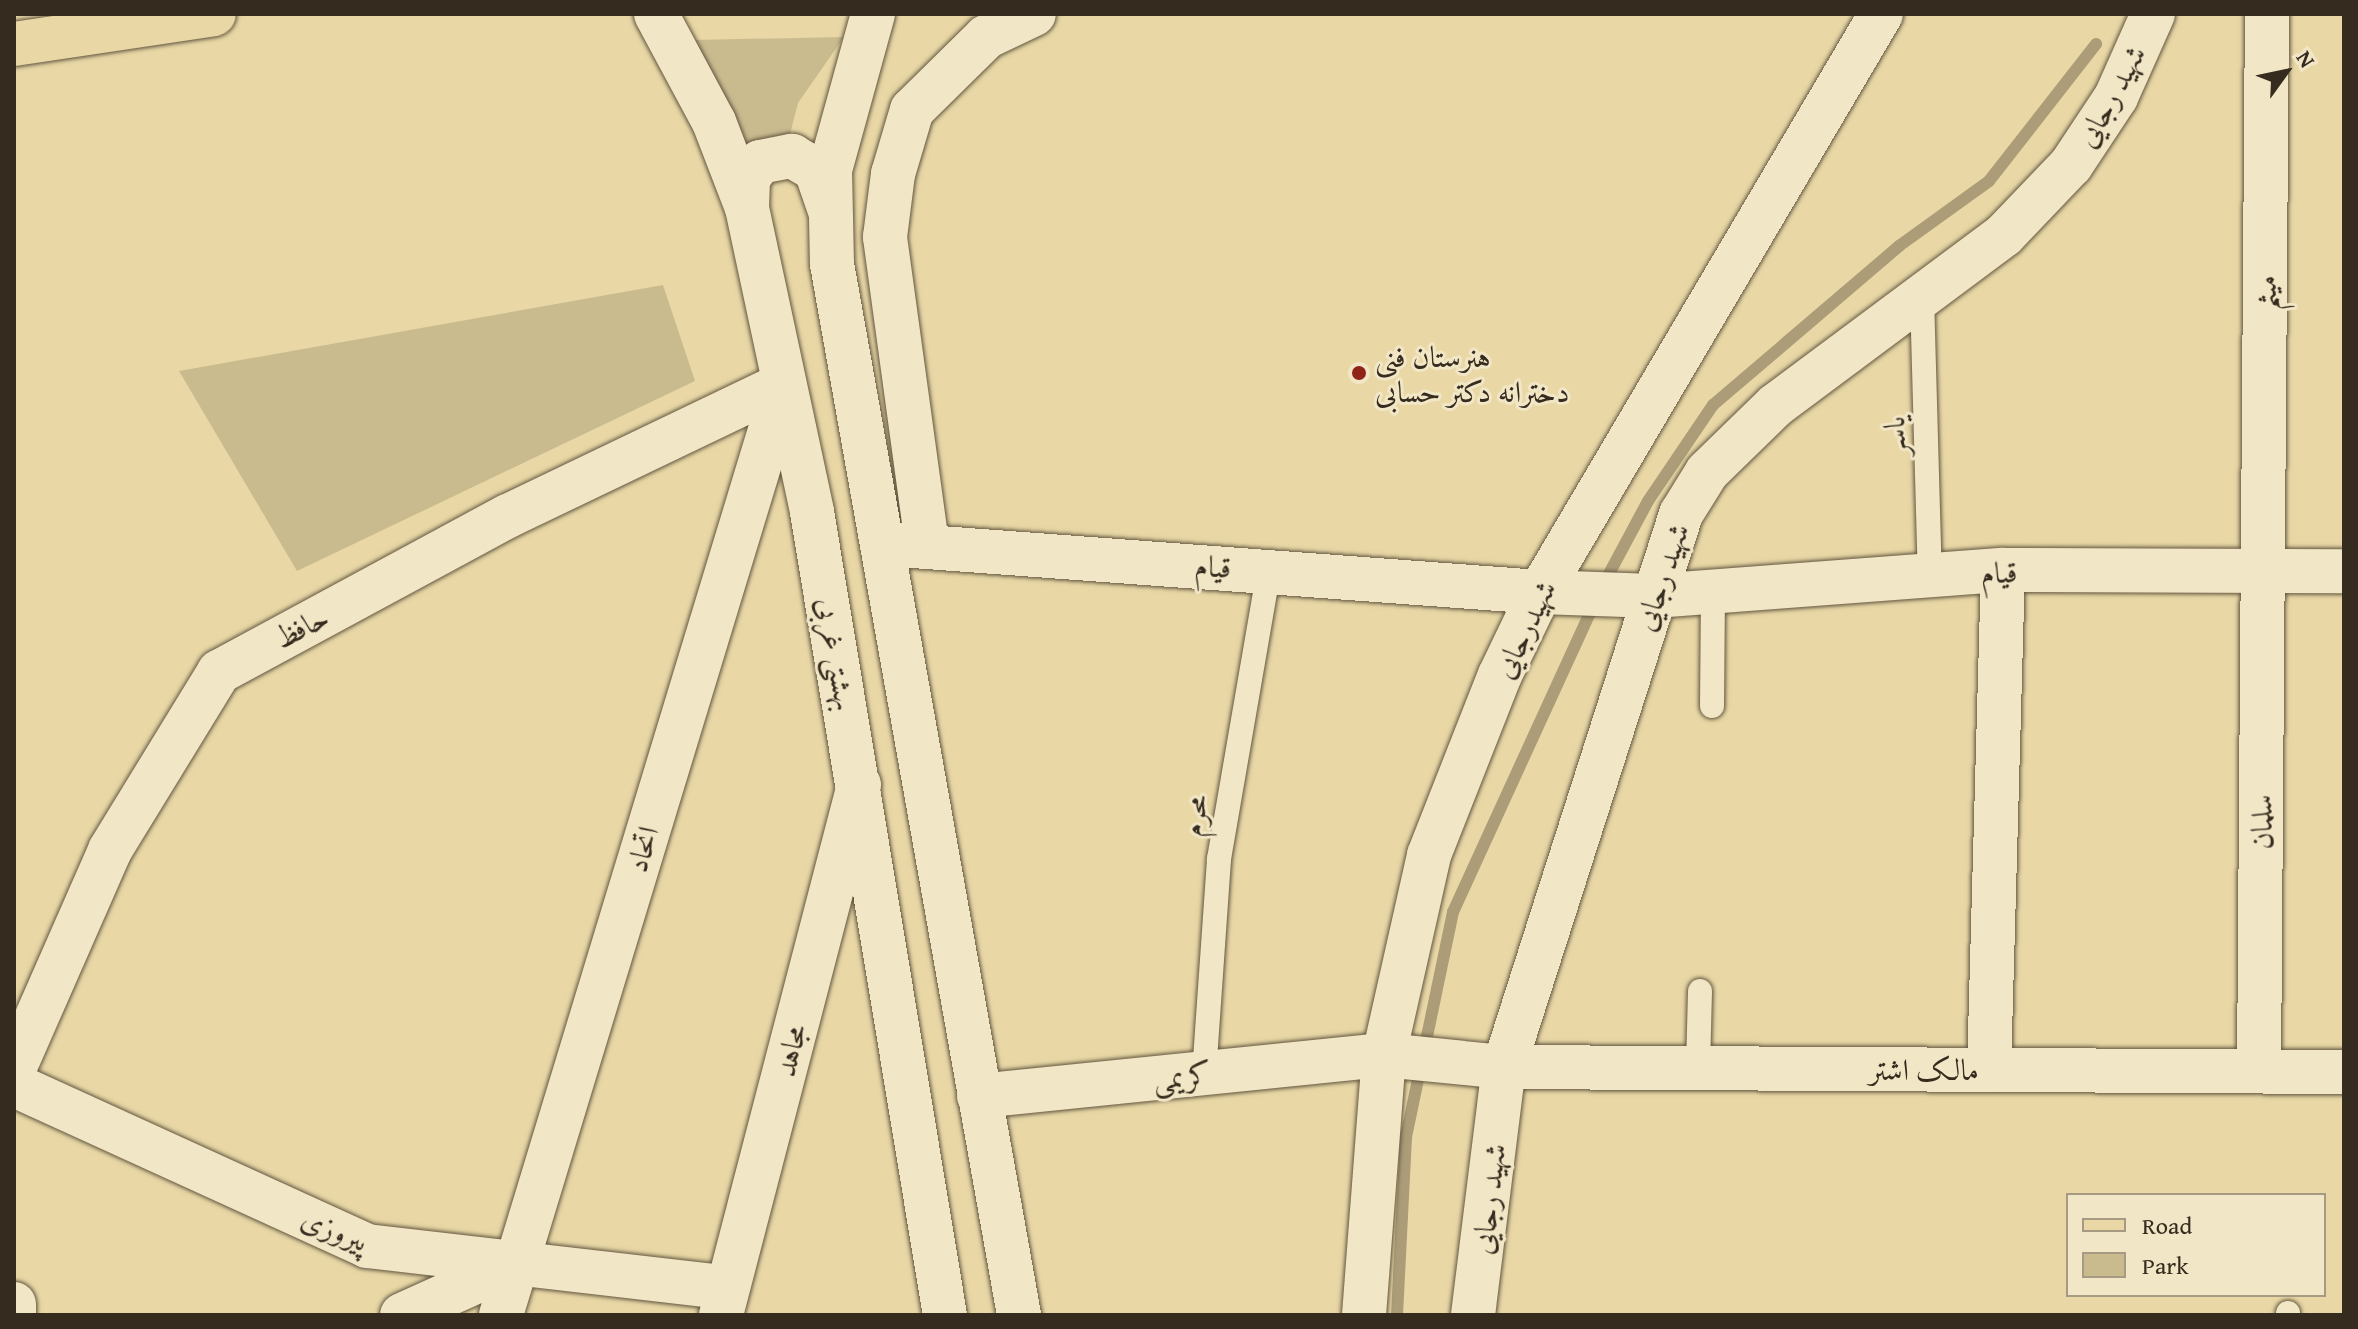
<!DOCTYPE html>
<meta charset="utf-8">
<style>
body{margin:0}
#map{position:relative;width:2358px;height:1329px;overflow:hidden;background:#e9d8a6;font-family:"Gentium Book Plus",Amiri,serif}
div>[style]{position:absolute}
.green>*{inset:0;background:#cabb8f}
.stream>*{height:12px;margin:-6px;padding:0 6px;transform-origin:6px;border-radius:6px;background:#ac9d78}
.roads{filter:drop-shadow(0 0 2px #625640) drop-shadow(0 0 2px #625640)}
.service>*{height:24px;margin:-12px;padding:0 12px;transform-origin:12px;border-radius:12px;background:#f1e6c5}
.minor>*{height:44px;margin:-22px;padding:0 22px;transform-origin:22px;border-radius:22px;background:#f1e6c5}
.tertiary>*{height:44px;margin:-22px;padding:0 22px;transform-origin:22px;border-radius:22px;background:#f1e6c5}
.primary>*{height:44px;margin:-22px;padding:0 22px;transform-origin:22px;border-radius:22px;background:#e9d8a6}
.dots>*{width:22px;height:22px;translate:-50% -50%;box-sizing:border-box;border:4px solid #f1e6c5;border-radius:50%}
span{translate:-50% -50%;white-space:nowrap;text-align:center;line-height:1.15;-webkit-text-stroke:6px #f1e6c5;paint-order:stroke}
.street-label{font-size:30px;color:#352b1e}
.poi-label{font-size:30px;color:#352b1e}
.left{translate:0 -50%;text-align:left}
.frame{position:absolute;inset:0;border:16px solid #352b1e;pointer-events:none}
.legend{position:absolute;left:2066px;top:1193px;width:260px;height:104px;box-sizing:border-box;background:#f1e6c5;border:2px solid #a69b82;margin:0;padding:10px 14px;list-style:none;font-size:24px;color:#352b1e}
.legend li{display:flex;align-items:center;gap:16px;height:40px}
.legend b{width:40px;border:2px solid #a69b82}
.north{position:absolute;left:2246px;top:32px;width:80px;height:80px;-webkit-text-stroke:6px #f1e6c5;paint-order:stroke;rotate:57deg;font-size:22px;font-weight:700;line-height:32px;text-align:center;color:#352b1e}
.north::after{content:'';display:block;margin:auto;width:28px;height:36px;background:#352b1e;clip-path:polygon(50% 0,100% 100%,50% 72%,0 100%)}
</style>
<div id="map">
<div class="green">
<div style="clip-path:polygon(844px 37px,798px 103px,788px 142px,740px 150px,694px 40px)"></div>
<div style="clip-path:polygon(663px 285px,695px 381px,297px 571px,179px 371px)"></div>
</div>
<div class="stream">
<div style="left:1603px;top:585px;width:95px;rotate:-61.8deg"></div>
<div style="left:1648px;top:501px;width:116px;rotate:-55.9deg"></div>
<div style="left:1713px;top:405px;width:245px;rotate:-40.5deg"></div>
<div style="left:1899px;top:246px;width:111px;rotate:-35.8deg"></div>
<div style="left:1989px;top:181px;width:174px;rotate:-52deg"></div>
<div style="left:1397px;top:1315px;width:178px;rotate:-87.1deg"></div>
<div style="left:1406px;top:1137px;width:230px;rotate:-78.2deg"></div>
<div style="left:1453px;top:912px;width:341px;rotate:-65.4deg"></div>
</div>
<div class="roads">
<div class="service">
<div style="left:1922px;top:296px;width:279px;rotate:88.4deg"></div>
<div style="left:1712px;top:706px;width:114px;rotate:-89.5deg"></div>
<div style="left:1698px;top:1068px;width:77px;rotate:-88.5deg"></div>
<div style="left:1204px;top:1074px;width:216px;rotate:-86deg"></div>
<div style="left:1219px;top:859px;width:292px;rotate:-80.2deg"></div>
<div style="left:2288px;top:1315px;width:2px;rotate:-90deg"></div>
</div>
<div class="minor">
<div style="left:886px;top:544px;width:656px;rotate:4.2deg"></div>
<div style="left:927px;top:544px;width:310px;rotate:-97.8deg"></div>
<div style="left:885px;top:237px;width:64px;rotate:-82.8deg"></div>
<div style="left:893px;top:174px;width:67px;rotate:-73.5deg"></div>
<div style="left:912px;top:110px;width:104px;rotate:-44.6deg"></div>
<div style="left:986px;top:37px;width:53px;rotate:-25.6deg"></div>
<div style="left:1654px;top:596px;width:350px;rotate:-4.3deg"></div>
<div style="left:2003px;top:570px;width:341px;rotate:0.2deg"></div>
<div style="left:1504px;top:1067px;width:840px;rotate:0.34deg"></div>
<div style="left:14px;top:1069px;width:239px;rotate:-66.3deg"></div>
<div style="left:110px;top:850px;width:209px;rotate:-58.5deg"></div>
<div style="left:219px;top:672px;width:328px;rotate:-28.4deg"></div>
<div style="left:508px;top:516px;width:306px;rotate:-25.6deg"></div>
<div style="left:1989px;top:1070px;width:500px;rotate:-88.4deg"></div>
<div style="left:2259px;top:1071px;width:1057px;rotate:-89.57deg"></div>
<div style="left:14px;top:1085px;width:388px;rotate:24.5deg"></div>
<div style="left:367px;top:1246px;width:363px;rotate:6.6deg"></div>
<div style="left:979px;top:1096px;width:407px;rotate:-5.8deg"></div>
<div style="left:14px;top:1304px;width:11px;rotate:90deg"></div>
<div style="left:402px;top:1315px;width:124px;rotate:-24.3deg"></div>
<div style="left:501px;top:1315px;width:973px;rotate:-73.09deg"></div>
<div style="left:721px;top:1315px;width:548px;rotate:-75.41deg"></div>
</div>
<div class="tertiary">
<div style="left:656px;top:14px;width:123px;rotate:61.8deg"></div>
<div style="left:714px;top:122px;width:92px;rotate:69deg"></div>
<div style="left:747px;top:208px;width:311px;rotate:77.9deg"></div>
<div style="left:812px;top:512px;width:814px;rotate:80.6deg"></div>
<div style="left:873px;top:14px;width:162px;rotate:105.4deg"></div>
<div style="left:830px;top:170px;width:94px;rotate:88.8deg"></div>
<div style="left:832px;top:264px;width:1068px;rotate:79.91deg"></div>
<div style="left:747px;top:208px;width:30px;rotate:-88deg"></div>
<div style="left:748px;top:178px;width:20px;rotate:-53deg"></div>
<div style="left:760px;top:162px;width:33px;rotate:-11deg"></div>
<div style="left:792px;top:156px;width:28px;rotate:30deg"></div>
<div style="left:816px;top:170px;width:43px;rotate:71.1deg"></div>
<div style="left:1540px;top:592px;width:114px;rotate:2deg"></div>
<div style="left:1384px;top:1055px;width:121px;rotate:5.7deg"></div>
<div style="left:1364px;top:1315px;width:261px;rotate:-85.6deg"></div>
<div style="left:1384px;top:1055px;width:205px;rotate:-77.3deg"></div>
<div style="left:1429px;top:855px;width:193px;rotate:-68.5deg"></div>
<div style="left:1500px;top:675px;width:92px;rotate:-64.3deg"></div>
<div style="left:1540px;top:592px;width:671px;rotate:-59.46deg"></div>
<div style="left:1473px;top:1315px;width:250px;rotate:-82.9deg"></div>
<div style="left:1504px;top:1067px;width:581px;rotate:-72.25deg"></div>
<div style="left:1681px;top:514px;width:49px;rotate:-58.2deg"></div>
<div style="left:1707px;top:472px;width:96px;rotate:-44.2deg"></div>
<div style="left:1776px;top:405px;width:284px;rotate:-36.7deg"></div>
<div style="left:2004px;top:235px;width:97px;rotate:-46.3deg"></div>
<div style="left:2071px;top:165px;width:82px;rotate:-56.5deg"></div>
<div style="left:2116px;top:97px;width:91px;rotate:-66deg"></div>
</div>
<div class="primary">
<div style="left:14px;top:44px;width:202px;rotate:-8.5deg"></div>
</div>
</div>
<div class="dots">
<div style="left:1359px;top:373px;background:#8f2418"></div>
</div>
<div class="street-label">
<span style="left:2110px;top:96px;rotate:-61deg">شهید رجایی</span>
<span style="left:2265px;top:293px;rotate:-90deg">میثم</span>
<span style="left:1894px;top:436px;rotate:-92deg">یاسر</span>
<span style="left:1213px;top:566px;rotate:4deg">قیام</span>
<span style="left:1999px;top:572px;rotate:-2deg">قیام</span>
<span style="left:1661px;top:577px;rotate:-71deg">شهید رجایی</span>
<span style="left:301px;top:627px;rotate:-28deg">حافظ</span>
<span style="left:1524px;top:629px;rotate:-64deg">شهیدرجایی</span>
<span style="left:837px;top:654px;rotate:80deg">بهشتی غربی</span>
<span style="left:1194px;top:815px;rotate:-80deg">محرم</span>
<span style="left:2261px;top:822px;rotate:-90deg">سلمان</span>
<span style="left:642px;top:849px;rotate:-73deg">اتحاد</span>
<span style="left:790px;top:1050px;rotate:-75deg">مجاهد</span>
<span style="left:1924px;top:1069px">مالک اشتر</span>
<span style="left:1182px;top:1076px;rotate:-6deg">کریمی</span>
<span style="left:1488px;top:1199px;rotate:-83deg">شهید رجایی</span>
<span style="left:335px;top:1229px;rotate:22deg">پیروزی</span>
</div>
<div class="poi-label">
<span class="left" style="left:1375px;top:373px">هنرستان فنی<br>دخترانه دکتر حسابی</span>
</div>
<div class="frame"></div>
<ul class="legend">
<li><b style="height:10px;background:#e9d8a6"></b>Road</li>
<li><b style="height:22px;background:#cabb8f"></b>Park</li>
</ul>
<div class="north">N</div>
</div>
